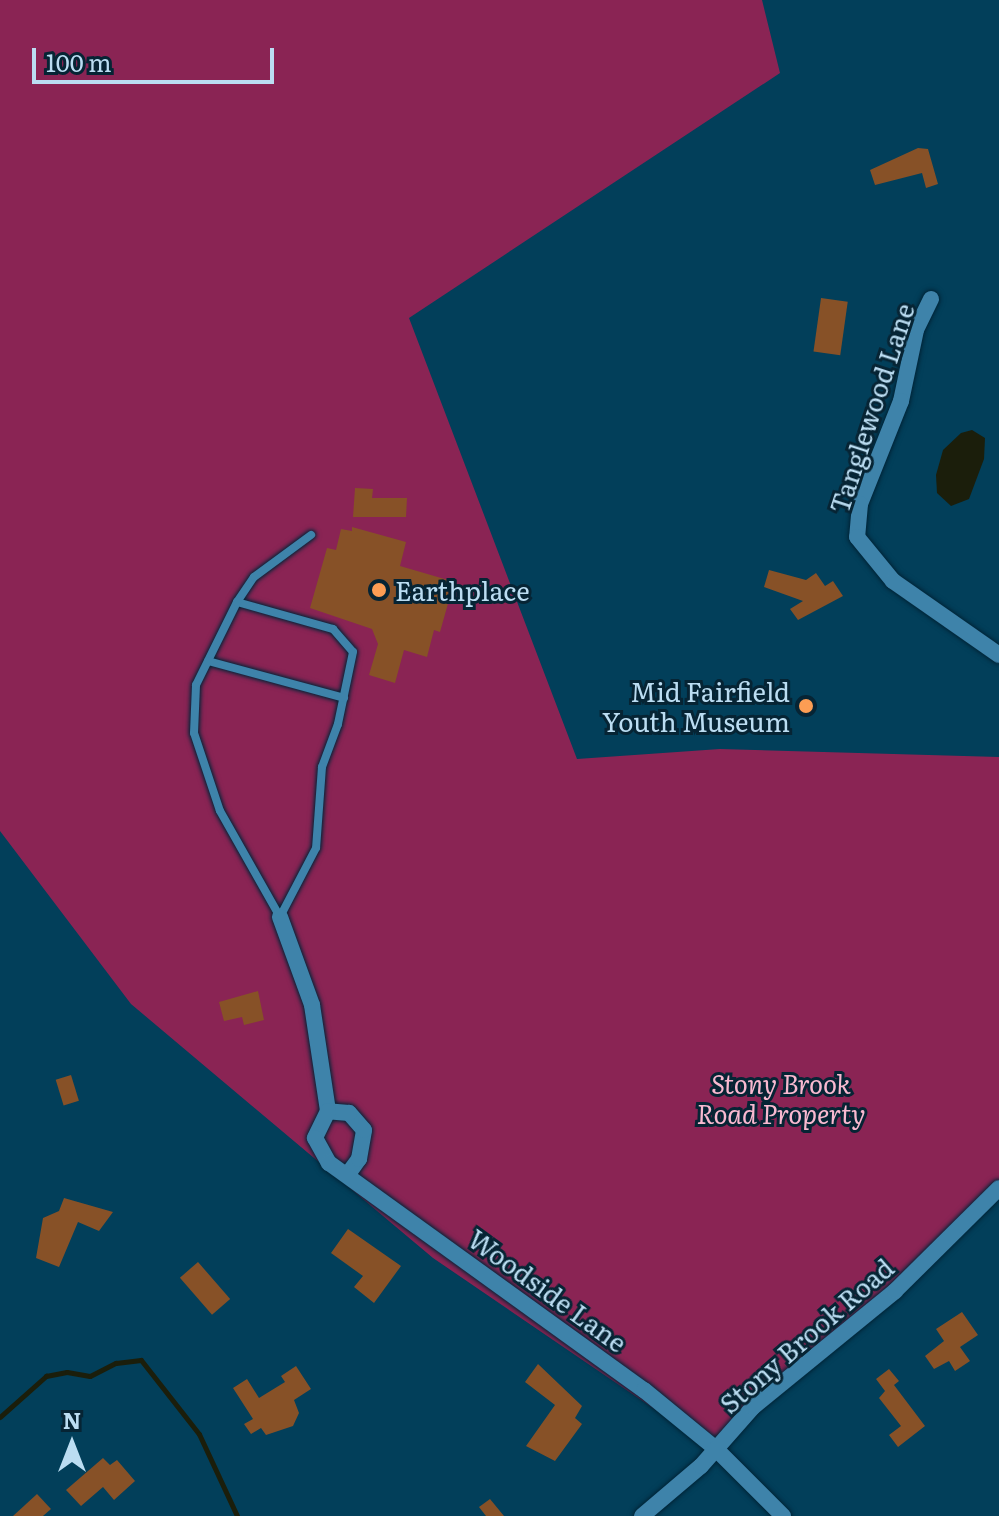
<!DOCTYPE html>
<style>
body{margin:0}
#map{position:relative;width:999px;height:1516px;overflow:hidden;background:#023f5a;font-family:Literata,serif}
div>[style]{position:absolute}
.green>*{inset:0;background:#8a2454}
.water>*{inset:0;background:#1b1e0b}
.stream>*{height:5px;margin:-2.5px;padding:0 2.5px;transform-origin:2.5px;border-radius:2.5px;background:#1b1e0b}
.building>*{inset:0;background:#875127;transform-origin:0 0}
.roads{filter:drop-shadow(0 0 2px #002437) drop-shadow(0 0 2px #002437)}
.lane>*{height:8px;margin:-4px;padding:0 4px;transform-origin:4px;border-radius:4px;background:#3e83aa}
.street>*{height:16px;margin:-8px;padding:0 8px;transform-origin:8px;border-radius:8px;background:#3e83aa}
.dots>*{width:22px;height:22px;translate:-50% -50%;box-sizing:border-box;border:4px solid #062434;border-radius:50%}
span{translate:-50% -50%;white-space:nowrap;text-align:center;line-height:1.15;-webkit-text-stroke:6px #062434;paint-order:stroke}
.street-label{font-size:26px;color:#bbddf2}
.poi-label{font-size:26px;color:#bbddf2}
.left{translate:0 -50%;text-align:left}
.right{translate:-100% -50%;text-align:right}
.park-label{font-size:26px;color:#f9b9d0;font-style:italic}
.north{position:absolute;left:32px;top:1404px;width:80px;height:80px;-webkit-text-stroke:6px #062434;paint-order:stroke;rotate:0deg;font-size:22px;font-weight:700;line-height:32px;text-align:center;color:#bbddf2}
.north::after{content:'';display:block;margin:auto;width:28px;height:36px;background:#bbddf2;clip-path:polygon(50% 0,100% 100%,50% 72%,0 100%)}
.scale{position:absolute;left:32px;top:48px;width:242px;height:36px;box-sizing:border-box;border:4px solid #bbddf2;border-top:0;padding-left:10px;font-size:24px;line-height:28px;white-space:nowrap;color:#bbddf2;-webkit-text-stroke:6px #062434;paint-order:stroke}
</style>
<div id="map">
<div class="green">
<div style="clip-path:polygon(0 0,762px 0,780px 73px,409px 318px,577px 759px,720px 749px,999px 757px,999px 1190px,713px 1449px,433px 1258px,131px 1004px,0 831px)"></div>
</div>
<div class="water">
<div style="clip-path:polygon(972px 430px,985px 438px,984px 459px,969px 499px,951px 506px,937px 493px,936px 475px,943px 450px,961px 433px)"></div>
</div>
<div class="stream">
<div style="left:0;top:1417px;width:62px;rotate:-41.7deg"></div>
<div style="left:46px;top:1376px;width:21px;rotate:-11deg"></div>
<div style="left:67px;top:1372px;width:23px;rotate:10deg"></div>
<div style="left:90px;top:1376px;width:29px;rotate:-27deg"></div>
<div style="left:116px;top:1363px;width:25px;rotate:-7deg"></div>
<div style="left:141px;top:1360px;width:94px;rotate:51.9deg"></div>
<div style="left:199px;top:1434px;width:90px;rotate:65.1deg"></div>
</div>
<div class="building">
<div style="clip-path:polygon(918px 148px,928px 149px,938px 184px,926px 188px,922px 173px,875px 185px,870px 170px)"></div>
<div style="left:821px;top:298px;width:27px;height:54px;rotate:8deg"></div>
<div style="clip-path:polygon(355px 488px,373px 489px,372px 498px,407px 498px,406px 517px,353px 517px)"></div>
<div style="clip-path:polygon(352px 527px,406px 542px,400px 566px,448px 580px,449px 600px,440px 632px,434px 630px,427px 657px,404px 650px,395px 683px,369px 675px,378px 644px,372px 629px,310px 608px,327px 548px,336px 550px,341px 529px,352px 531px)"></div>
<div style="clip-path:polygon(769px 570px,806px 580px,816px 573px,825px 586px,833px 581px,843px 596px,798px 620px,790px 609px,803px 601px,764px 587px)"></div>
<div style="clip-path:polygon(258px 991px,264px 1020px,244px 1025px,242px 1017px,224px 1021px,219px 1002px)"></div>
<div style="left:71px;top:1075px;width:27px;height:16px;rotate:73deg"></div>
<div style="clip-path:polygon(64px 1198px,113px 1212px,99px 1231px,78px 1222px,59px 1267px,36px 1258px,43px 1218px,59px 1211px)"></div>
<div style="clip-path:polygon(348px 1229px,401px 1266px,374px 1303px,354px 1287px,363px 1276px,331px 1253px)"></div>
<div style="left:198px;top:1262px;width:49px;height:24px;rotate:49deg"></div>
<div style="clip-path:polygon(962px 1312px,978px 1335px,960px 1347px,970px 1361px,955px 1371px,949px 1361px,934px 1369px,925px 1356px,944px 1341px,936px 1329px)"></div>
<div style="clip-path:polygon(538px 1364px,582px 1406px,575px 1418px,582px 1424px,555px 1461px,526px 1446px,555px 1405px,525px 1382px)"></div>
<div style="clip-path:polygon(296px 1366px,311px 1389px,294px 1400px,299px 1413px,293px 1426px,266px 1435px,261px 1428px,251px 1434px,244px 1424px,253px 1419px,233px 1388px,247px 1379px,259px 1398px,285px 1382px,281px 1376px)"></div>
<div style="clip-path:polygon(889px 1369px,899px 1381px,894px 1385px,925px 1426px,898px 1447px,889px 1435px,901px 1426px,879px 1398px,885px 1391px,876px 1379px)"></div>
<div style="clip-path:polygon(103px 1458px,110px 1465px,117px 1460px,135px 1481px,114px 1500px,103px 1487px,81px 1506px,66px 1490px)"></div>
<div style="clip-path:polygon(37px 1494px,51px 1509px,43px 1516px,13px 1516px)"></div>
<div style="clip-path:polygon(490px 1499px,504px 1516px,486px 1516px,479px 1507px)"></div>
</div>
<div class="roads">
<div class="lane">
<div style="left:237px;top:602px;width:100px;rotate:15.7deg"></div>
<div style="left:333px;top:629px;width:30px;rotate:49deg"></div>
<div style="left:353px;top:652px;width:74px;rotate:101.8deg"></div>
<div style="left:338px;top:724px;width:46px;rotate:110.4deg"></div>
<div style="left:322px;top:767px;width:81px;rotate:94.2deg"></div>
<div style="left:316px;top:848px;width:78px;rotate:117.6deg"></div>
<div style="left:280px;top:917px;width:122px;rotate:-119.5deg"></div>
<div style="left:220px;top:811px;width:82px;rotate:-108.4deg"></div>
<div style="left:194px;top:733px;width:48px;rotate:-87.6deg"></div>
<div style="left:196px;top:685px;width:93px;rotate:-63.7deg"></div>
<div style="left:237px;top:602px;width:30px;rotate:-56deg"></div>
<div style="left:254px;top:577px;width:71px;rotate:-36.4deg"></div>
<div style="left:208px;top:661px;width:141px;rotate:15.2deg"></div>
</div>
<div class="street">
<div style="left:931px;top:299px;width:34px;rotate:116deg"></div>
<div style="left:916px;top:330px;width:73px;rotate:101.9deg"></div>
<div style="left:901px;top:401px;width:111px;rotate:111.7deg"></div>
<div style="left:860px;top:504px;width:33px;rotate:95deg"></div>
<div style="left:857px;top:537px;width:57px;rotate:50.7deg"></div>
<div style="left:893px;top:581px;width:129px;rotate:34.9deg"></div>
<div style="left:280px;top:917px;width:94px;rotate:70deg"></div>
<div style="left:312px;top:1005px;width:107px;rotate:81.4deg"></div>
<div style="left:348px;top:1174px;width:19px;rotate:-54deg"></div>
<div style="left:359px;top:1159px;width:29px;rotate:-80deg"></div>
<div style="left:364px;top:1130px;width:23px;rotate:-131deg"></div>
<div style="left:349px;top:1113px;width:21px;rotate:-175deg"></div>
<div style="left:328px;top:1111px;width:30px;rotate:116deg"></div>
<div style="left:315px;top:1138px;width:29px;rotate:61deg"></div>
<div style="left:329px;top:1163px;width:388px;rotate:35.8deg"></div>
<div style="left:644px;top:1390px;width:93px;rotate:39.3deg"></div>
<div style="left:716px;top:1449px;width:95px;rotate:45deg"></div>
<div style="left:642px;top:1516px;width:77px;rotate:-40.3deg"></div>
<div style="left:701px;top:1466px;width:79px;rotate:-48.6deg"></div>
<div style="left:753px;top:1407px;width:183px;rotate:-39.2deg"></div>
<div style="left:895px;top:1291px;width:146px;rotate:-44.7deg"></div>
</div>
</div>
<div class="dots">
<div style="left:379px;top:590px;background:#fc9d54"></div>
<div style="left:806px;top:706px;background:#fc9d54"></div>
</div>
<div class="street-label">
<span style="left:871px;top:408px;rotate:-72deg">Tanglewood Lane</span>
<span style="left:548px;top:1290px;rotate:36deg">Woodside Lane</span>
<span style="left:806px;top:1335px;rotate:-41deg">Stony Brook Road</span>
</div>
<div class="poi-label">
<span class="left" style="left:395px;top:590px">Earthplace</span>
<span class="right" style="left:790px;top:706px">Mid Fairfield<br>Youth Museum</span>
</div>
<div class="park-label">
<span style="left:781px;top:1098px">Stony Brook<br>Road Property</span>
</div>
<div class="north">N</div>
<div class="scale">100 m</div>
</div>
